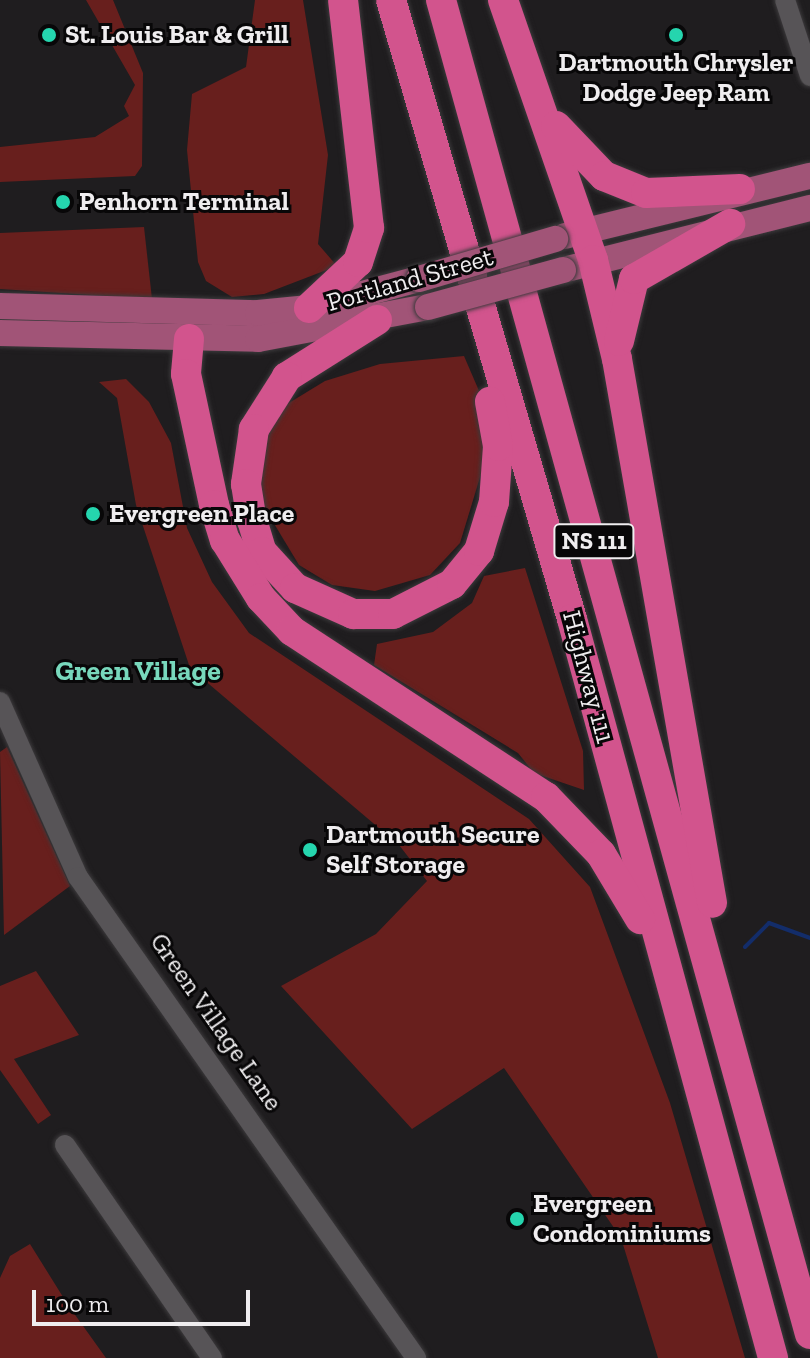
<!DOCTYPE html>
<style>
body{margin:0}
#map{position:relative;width:810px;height:1358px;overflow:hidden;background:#1f1d1f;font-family:"Zilla Slab",serif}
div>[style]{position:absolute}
.green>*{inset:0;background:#681f1d}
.stream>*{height:4px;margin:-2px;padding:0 2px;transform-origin:2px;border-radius:2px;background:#132d6a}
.roads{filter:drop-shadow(0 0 2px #3c3a3c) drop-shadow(0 0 2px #3c3a3c)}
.minor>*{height:20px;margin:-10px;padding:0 10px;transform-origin:10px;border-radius:10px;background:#575457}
.major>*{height:26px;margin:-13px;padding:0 13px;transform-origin:13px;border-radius:13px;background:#a15477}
.highway>*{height:30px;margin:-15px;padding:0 15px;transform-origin:15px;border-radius:15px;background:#d2548d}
.bridges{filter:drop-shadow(0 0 2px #3c3a3c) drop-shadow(0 0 2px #3c3a3c)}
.major-bridge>*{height:26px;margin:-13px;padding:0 13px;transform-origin:13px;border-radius:13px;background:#a15477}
.dots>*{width:22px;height:22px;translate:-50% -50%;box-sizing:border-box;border:4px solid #080708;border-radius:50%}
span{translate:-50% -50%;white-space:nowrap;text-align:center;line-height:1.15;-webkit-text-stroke:6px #080708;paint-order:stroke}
.shield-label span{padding:2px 6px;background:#080708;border:2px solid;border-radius:6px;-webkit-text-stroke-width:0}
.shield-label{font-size:24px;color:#efedef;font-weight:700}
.poi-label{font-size:26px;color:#efedef;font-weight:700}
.left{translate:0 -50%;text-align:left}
.street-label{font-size:26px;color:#efedef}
.neighbourhood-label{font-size:28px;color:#78d8bc;font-weight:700}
.scale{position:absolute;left:32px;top:1290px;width:218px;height:36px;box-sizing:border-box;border:4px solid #efedef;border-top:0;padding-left:10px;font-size:24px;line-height:28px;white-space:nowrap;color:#efedef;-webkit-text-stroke:6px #080708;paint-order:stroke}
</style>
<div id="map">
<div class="green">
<div style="clip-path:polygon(86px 0,113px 0,143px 73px,142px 166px,135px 176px,0 182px,0 147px,95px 137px,129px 116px,124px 106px,135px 85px)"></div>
<div style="clip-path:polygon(255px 0,303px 0,328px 155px,318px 244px,337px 266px,264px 294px,232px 297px,206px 281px,198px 262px,187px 150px,192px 94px,246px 67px)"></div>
<div style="clip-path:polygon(144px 227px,152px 299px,0 289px,0 233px)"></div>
<div style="clip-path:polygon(464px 356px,495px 428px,460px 543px,430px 575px,375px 591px,332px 585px,299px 565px,261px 502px,261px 452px,279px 409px,325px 381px,380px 364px)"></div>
<div style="clip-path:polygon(126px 379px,149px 402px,171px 443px,187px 528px,212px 582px,249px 633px,529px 819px,590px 887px,670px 1103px,745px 1358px,658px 1358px,621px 1238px,504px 1068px,412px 1129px,281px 986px,376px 934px,427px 881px,399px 845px,190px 668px,136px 505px,117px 398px,99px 382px)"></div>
<div style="clip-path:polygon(525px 568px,583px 751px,584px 790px,534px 773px,518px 753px,374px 665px,377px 644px,433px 632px,472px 603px,484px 576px)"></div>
<div style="clip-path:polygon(7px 747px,70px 886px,4px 935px,0 752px)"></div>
<div style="clip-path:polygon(36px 971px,79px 1035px,14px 1059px,51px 1115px,38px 1124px,0 1070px,0 986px)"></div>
<div style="clip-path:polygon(30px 1244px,68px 1305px,106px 1358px,0 1358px,0 1278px,10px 1256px)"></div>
</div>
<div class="stream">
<div style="left:745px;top:947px;width:34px;rotate:-45deg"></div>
<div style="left:769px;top:923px;width:44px;rotate:20.1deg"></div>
</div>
<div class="roads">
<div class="minor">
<div style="left:785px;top:0;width:80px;rotate:71.8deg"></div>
<div style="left:0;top:702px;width:192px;rotate:66deg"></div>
<div style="left:78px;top:877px;width:588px;rotate:54.9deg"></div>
<div style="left:65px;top:1145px;width:259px;rotate:55.4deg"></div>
</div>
<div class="major">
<div style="left:565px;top:236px;width:252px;rotate:-13.8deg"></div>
<div style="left:563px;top:270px;width:255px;rotate:-14.1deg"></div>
<div style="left:0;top:306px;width:258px;rotate:1.6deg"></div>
<div style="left:258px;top:313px;width:51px;rotate:-5.6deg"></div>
<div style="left:309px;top:308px;width:114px;rotate:-14.8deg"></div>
<div style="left:0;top:333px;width:258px;rotate:1.3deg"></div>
<div style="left:258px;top:339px;width:173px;rotate:-10.7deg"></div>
</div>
<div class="highway">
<div style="left:391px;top:0;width:645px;rotate:73.7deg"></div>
<div style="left:572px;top:619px;width:766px;rotate:74.78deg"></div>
<div style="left:441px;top:0;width:1384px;rotate:74.54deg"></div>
<div style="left:503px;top:0;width:275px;rotate:70.9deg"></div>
<div style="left:593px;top:260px;width:102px;rotate:76.4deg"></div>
<div style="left:617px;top:359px;width:552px;rotate:80.09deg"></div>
<div style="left:556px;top:126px;width:69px;rotate:46.2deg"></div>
<div style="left:604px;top:176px;width:45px;rotate:22deg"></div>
<div style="left:646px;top:193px;width:94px;rotate:-2.4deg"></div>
<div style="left:309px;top:308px;width:67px;rotate:-43.2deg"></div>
<div style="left:358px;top:262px;width:36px;rotate:-72deg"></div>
<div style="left:369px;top:228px;width:229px;rotate:-96.5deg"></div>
<div style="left:377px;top:320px;width:107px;rotate:147.7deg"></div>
<div style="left:287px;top:377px;width:62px;rotate:122.4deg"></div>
<div style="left:254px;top:429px;width:56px;rotate:98.3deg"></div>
<div style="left:246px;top:484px;width:36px;rotate:81deg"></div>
<div style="left:252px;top:520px;width:34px;rotate:73deg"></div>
<div style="left:262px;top:552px;width:49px;rotate:47.5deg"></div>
<div style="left:295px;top:588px;width:64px;rotate:24.1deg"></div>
<div style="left:353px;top:614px;width:40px"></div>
<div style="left:393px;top:614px;width:66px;rotate:-27deg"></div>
<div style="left:452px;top:584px;width:43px;rotate:-50.7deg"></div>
<div style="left:479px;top:551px;width:51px;rotate:-73deg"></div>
<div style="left:494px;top:502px;width:56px;rotate:-85.9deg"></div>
<div style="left:498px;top:446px;width:45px;rotate:-100.3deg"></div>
<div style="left:189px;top:339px;width:35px;rotate:95deg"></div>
<div style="left:186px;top:374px;width:134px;rotate:77.9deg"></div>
<div style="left:214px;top:505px;width:37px;rotate:73deg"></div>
<div style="left:225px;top:540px;width:68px;rotate:58.2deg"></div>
<div style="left:261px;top:598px;width:45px;rotate:46.8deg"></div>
<div style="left:292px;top:631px;width:303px;rotate:33.2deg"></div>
<div style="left:546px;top:797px;width:79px;rotate:46deg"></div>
<div style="left:601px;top:854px;width:76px;rotate:59deg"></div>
<div style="left:619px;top:341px;width:64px;rotate:-76.4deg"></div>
<div style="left:634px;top:279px;width:111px;rotate:-29.8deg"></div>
</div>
</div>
<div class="bridges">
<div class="major-bridge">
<div style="left:419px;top:279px;width:142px;rotate:-16.4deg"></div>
<div style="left:428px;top:307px;width:140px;rotate:-15.3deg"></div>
</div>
</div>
<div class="dots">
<div style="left:49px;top:35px;background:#25d5ae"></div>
<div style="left:676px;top:35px;background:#25d5ae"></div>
<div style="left:63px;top:202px;background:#25d5ae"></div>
<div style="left:93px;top:514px;background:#25d5ae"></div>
<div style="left:310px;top:850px;background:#25d5ae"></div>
<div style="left:517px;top:1219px;background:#25d5ae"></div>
</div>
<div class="shield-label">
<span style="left:594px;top:541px">NS 111</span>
</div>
<div class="poi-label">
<span class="left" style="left:65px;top:35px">St. Louis Bar &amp; Grill</span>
<span style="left:676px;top:78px">Dartmouth Chrysler<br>Dodge Jeep Ram</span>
<span class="left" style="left:79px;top:202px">Penhorn Terminal</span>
<span class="left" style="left:109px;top:514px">Evergreen Place</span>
<span class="left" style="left:326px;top:850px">Dartmouth Secure<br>Self Storage</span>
<span class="left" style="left:533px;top:1219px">Evergreen<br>Condominiums</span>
</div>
<div class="street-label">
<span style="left:410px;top:280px;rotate:-16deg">Portland Street</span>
<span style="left:588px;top:677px;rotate:75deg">Highway 111</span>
<span style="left:216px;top:1022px;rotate:55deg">Green Village Lane</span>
</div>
<div class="neighbourhood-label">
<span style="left:138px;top:671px">Green Village</span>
</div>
<div class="scale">100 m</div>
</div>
